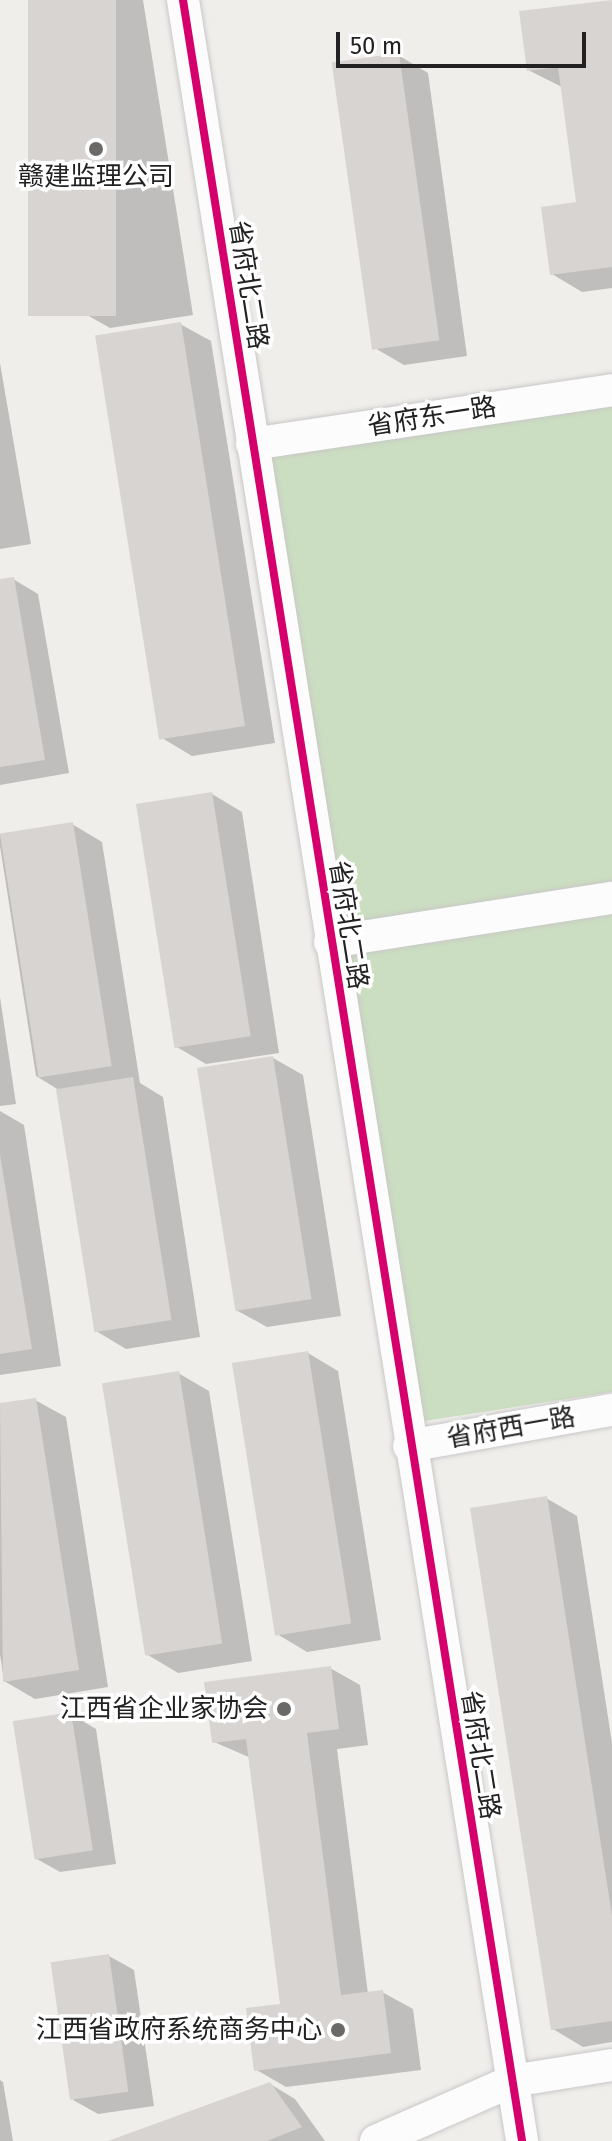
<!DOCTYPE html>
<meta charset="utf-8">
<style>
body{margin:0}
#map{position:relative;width:612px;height:2141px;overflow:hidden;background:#f0eeeb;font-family:"Fira Sans","Noto Sans SC",sans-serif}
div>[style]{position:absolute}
.forest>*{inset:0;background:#cbdec1}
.shadow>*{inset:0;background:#0003}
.building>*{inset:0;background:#d7d4d2;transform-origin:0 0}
.roads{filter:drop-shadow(0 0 2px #c9c8c7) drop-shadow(0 0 2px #c9c8c7)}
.street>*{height:32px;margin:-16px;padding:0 16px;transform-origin:16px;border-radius:16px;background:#fdfcfc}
.cycleway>*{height:8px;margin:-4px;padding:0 4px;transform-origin:4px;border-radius:4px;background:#d6006c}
.dots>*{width:22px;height:22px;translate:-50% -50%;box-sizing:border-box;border:4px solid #fff;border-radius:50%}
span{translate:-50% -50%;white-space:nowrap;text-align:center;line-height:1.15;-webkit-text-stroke:7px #fff;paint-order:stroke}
.poi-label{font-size:26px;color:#222}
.right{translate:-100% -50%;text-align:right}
.street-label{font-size:26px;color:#222}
.scale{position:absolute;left:336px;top:32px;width:250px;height:36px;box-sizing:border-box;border:4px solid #222;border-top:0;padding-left:10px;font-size:24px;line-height:28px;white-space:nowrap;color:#222;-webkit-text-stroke:6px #fff;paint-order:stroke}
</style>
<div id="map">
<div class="forest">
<div style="clip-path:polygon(612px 398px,612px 1392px,424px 1421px,266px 453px)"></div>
</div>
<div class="shadow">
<div style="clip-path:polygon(30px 0,143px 0,193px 315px,110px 328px,80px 311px)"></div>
<div style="clip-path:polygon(612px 1px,612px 288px,582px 292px,552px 274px,578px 204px,562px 87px,528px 70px)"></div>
<div style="clip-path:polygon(398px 55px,428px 73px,467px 356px,404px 365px,373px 347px)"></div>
<div style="clip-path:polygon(180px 324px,211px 341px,275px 743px,192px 756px,162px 738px)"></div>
<div style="clip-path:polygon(0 363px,31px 544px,0 549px)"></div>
<div style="clip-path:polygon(13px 579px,38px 594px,69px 773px,0 785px,0 581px)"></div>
<div style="clip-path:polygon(212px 794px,242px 812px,279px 1053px,206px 1064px,175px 1046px)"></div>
<div style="clip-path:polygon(72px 824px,102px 842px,140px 1083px,163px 1097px,200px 1337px,126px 1349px,96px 1331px,59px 1090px,36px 1076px,0 846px,0 835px)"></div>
<div style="clip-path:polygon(0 997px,16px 1104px,0 1106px)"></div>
<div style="clip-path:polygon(273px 1058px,303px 1075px,341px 1316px,267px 1327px,236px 1310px)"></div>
<div style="clip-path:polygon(0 1111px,24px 1125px,61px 1366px,0 1375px)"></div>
<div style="clip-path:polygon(308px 1353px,338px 1371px,381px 1640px,307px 1652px,277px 1634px)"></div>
<div style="clip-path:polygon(178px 1373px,209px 1391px,252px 1661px,178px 1673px,148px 1655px)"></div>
<div style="clip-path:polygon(35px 1400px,66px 1417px,108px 1687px,35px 1699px,4px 1681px,0 1654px,0 1405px)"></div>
<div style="clip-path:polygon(546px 1498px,577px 1516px,612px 1743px,612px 2042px,583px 2047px,553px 2029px)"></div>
<div style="clip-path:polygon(330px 1668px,360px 1685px,368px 1745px,337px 1749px,368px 1994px,382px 1992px,413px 2009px,421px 2070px,286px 2087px,255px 2069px,282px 2006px,251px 1758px,214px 1742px)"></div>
<div style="clip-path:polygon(71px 1714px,96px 1729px,116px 1864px,60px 1872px,35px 1858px)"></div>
<div style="clip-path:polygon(109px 1956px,134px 1970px,154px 2106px,98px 2114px,73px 2100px)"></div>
<div style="clip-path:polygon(0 2080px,3px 2082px,13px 2141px,0 2141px)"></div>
<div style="clip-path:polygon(270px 2084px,295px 2099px,325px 2141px,113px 2141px)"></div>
</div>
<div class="building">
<div style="left:28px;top:0;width:88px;height:316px"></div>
<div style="clip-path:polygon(612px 0,612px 267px,550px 275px,541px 207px,576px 202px,558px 67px,527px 71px,519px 11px)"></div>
<div style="left:399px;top:53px;width:290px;height:68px;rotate:82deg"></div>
<div style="left:181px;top:322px;width:409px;height:87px;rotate:81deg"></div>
<div style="clip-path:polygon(14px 577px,45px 760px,0 767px,0 579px)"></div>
<div style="left:212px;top:792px;width:247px;height:77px;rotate:81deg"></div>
<div style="left:73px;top:822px;width:247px;height:74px;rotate:81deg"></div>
<div style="left:273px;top:1056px;width:246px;height:77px;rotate:81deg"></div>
<div style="left:133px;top:1077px;width:246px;height:78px;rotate:81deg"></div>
<div style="clip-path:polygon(0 1155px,32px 1349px,0 1354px)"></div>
<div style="left:308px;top:1351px;width:276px;height:77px;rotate:81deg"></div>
<div style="left:179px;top:1371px;width:276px;height:78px;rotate:81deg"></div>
<div style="clip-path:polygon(36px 1398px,79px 1670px,3px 1682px,0 1403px)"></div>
<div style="clip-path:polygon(547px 1496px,612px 1916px,612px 2021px,551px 2030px,470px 1508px)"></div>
<div style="clip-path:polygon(331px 1666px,339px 1729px,307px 1733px,341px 1995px,383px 1990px,391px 2053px,254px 2071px,246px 2008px,280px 2004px,246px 1739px,212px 1743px,204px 1682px)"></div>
<div style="left:71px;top:1712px;width:140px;height:59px;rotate:81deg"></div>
<div style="left:109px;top:1954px;width:139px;height:59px;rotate:82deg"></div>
<div style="clip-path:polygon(270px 2082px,302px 2127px,267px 2141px,108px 2141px)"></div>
</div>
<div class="roads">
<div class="street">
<div style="left:183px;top:0;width:2168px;rotate:81deg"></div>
<div style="left:252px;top:444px;width:364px;rotate:-8.5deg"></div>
<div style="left:330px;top:942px;width:285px;rotate:-8.9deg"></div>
<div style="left:409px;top:1446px;width:206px;rotate:-10.1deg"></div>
<div style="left:376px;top:2141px;width:149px;rotate:-23.8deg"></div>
<div style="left:512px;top:2081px;width:101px;rotate:-9.1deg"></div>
</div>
</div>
<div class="cycleway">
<div style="left:183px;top:0;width:2168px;rotate:81deg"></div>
</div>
<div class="dots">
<div style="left:96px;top:149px;background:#6a6968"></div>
<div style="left:284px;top:1709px;background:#6a6968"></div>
<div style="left:338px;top:2030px;background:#6a6968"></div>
</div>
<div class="poi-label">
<span style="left:96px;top:177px">赣建监理公司</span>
<span class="right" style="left:268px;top:1709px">江西省企业家协会</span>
<span class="right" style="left:322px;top:2030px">江西省政府系统商务中心</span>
</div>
<div class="street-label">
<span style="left:248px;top:285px;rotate:81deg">省府北二路</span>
<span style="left:432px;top:417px;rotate:-9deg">省府东一路</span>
<span style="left:348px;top:925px;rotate:81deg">省府北二路</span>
<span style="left:511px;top:1428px;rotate:-10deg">省府西一路</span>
<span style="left:480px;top:1755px;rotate:81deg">省府北二路</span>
</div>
<div class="scale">50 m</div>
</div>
